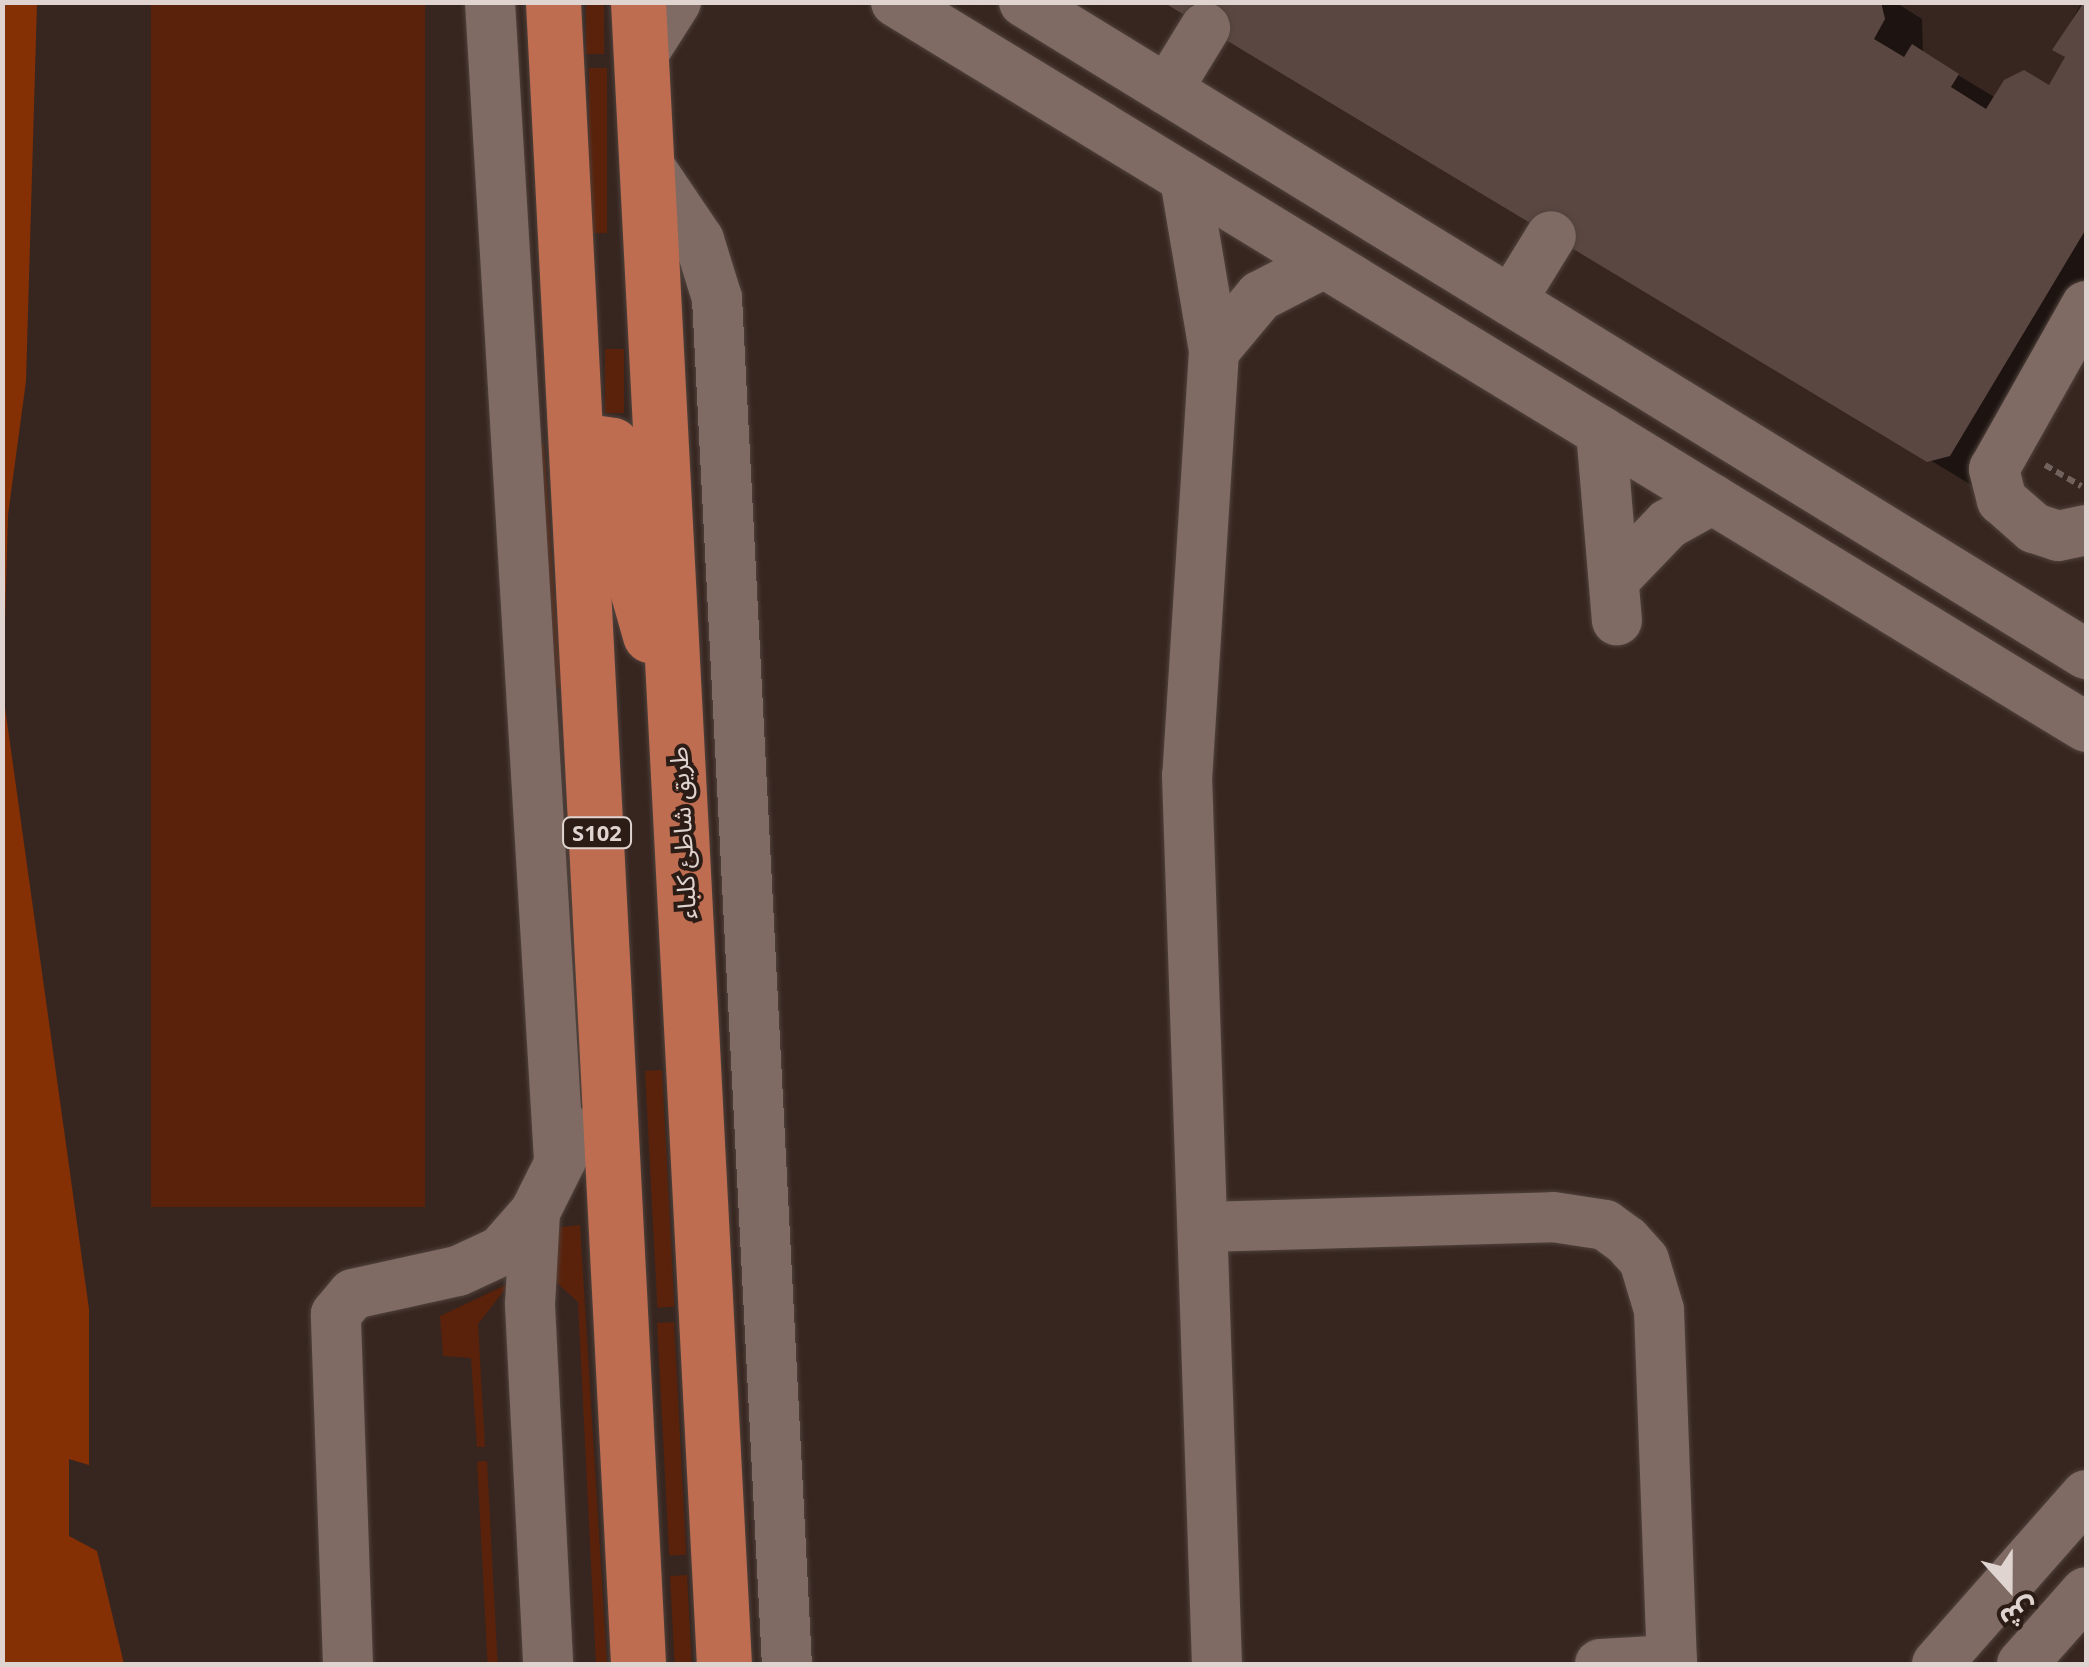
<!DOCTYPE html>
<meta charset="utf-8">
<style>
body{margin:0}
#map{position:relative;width:2089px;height:1667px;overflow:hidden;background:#372620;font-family:"Noto Sans","Noto Sans Arabic",sans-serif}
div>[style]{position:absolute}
.green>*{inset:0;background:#5a220b;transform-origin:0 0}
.water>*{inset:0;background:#852f05}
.shadow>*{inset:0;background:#0007}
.building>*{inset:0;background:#5a4741}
.path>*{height:6px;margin-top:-3px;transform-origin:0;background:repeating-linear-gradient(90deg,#71625d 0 8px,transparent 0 13px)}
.roads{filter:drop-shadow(0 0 2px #50423d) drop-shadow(0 0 2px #50423d)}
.minor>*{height:50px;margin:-25px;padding:0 25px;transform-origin:25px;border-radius:25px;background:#7f6b63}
.highway>*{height:55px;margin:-27.5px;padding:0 27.5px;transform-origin:27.5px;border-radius:27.5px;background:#be6d50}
span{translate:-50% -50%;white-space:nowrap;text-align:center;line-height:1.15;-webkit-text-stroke:8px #2c1c16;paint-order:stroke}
.shield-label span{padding:2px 8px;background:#2c1c16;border:2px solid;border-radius:8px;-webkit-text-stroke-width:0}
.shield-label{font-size:22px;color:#dfd4d0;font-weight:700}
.street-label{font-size:25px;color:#dfd4d0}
.frame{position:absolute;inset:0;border:5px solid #dfd4d0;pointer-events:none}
.north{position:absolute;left:1959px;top:1537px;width:100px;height:100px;-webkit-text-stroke:8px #2c1c16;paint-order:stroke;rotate:159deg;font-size:28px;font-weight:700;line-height:40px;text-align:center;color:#dfd4d0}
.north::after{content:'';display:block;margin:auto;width:35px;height:45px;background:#dfd4d0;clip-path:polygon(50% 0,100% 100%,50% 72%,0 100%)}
</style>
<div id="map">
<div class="green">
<div style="left:151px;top:3px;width:274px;height:1204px"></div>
<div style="left:586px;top:3px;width:18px;height:51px"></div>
<div style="left:589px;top:68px;width:18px;height:165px"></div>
<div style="left:605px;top:349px;width:19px;height:64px"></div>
<div style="left:544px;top:444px;width:244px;height:13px;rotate:86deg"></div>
<div style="left:662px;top:1070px;width:237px;height:17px;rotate:87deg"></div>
<div style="clip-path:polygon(580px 1225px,607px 1664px,596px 1664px,578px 1302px,546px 1273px,546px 1229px)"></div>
<div style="clip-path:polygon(510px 1283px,478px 1324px,485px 1447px,477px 1447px,471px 1358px,443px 1356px,440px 1316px)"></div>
<div style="left:674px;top:1322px;width:233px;height:17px;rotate:87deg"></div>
<div style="left:487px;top:1461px;width:203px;height:10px;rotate:87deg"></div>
<div style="left:687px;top:1575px;width:89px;height:17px;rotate:87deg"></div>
</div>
<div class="water">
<div style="clip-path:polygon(37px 3px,26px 381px,8px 515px,3px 693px,89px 1309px,89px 1465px,69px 1459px,69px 1536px,97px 1551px,124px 1664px,3px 1664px,2px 3px)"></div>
</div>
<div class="shadow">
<div style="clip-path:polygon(1168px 2px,1895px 2px,1922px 19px,1923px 54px,1996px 98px,2050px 88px,2068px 57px,2055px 49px,2081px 4px,2086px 326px,1973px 486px)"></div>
</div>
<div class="building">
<div style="clip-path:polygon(1163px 2px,1881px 2px,1885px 19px,1874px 39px,1904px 57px,1912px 44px,1959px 74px,1951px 87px,1986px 109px,2004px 80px,2024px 70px,2049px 85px,2065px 57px,2052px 50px,2084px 2px,2086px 229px,1950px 456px,1927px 462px)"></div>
</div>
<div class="path">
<div style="left:2045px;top:465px;width:42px;rotate:30.3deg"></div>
</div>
<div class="roads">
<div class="minor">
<div style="left:490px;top:2px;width:1160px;rotate:86.59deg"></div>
<div style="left:896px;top:2px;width:1393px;rotate:31.35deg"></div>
<div style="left:1024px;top:2px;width:1246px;rotate:31.55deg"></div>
<div style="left:641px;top:57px;width:65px;rotate:-57.5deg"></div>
<div style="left:1167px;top:90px;width:73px;rotate:-58.5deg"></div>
<div style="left:647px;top:163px;width:93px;rotate:56deg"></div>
<div style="left:699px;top:240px;width:61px;rotate:72.8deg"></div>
<div style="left:717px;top:298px;width:1368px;rotate:87.07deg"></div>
<div style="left:1185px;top:179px;width:174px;rotate:80.4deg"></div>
<div style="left:1214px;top:351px;width:425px;rotate:93.6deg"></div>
<div style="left:1187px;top:775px;width:890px;rotate:88.07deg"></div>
<div style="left:1511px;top:301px;width:76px;rotate:-58.4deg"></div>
<div style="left:2086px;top:306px;width:187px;rotate:119.4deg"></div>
<div style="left:1994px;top:469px;width:32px;rotate:76deg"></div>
<div style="left:2002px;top:500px;width:43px;rotate:41.2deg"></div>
<div style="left:2034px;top:528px;width:25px;rotate:18deg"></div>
<div style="left:2058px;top:536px;width:29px;rotate:-12deg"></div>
<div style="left:1214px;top:351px;width:72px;rotate:-50.1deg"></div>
<div style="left:1260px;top:296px;width:72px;rotate:-27.3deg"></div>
<div style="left:1601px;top:431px;width:190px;rotate:85.2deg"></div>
<div style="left:1615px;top:579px;width:76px;rotate:-46.1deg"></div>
<div style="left:1668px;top:524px;width:51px;rotate:-29.1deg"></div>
<div style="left:535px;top:1212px;width:93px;rotate:93.1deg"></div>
<div style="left:530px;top:1305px;width:359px;rotate:87.1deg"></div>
<div style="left:1204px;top:1227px;width:349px;rotate:-1.6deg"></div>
<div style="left:1553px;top:1217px;width:53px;rotate:8.7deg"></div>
<div style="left:1605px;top:1225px;width:26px;rotate:36deg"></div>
<div style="left:1626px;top:1240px;width:27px;rotate:48deg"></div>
<div style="left:1644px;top:1260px;width:52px;rotate:73.3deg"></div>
<div style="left:1659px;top:1310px;width:354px;rotate:87.9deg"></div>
<div style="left:348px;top:1664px;width:350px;rotate:-92deg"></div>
<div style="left:336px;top:1314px;width:26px;rotate:-50deg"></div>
<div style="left:353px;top:1294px;width:107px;rotate:-12.4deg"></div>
<div style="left:458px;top:1271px;width:47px;rotate:-24.9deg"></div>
<div style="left:501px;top:1251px;width:52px;rotate:-48.9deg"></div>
<div style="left:535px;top:1212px;width:89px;rotate:-63.4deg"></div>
<div style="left:1600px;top:1664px;width:72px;rotate:-3.2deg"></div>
<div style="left:1937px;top:1664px;width:225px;rotate:-48.6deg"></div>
<div style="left:2022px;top:1664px;width:96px;rotate:-48.4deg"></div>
</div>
<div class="highway">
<div style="left:553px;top:2px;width:1664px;rotate:87.07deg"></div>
<div style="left:638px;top:2px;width:1664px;rotate:87.04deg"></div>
<div style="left:578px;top:440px;width:34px;rotate:8deg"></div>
<div style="left:612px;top:445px;width:20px;rotate:57deg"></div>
<div style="left:623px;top:462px;width:103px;rotate:86.1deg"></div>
<div style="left:630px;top:565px;width:73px;rotate:74.1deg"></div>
</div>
</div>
<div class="shield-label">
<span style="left:597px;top:833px">S102</span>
</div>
<div class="street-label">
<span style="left:682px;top:833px;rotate:-93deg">طريق شاطئ كلباء</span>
</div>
<div class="frame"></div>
<div class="north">ش</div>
</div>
